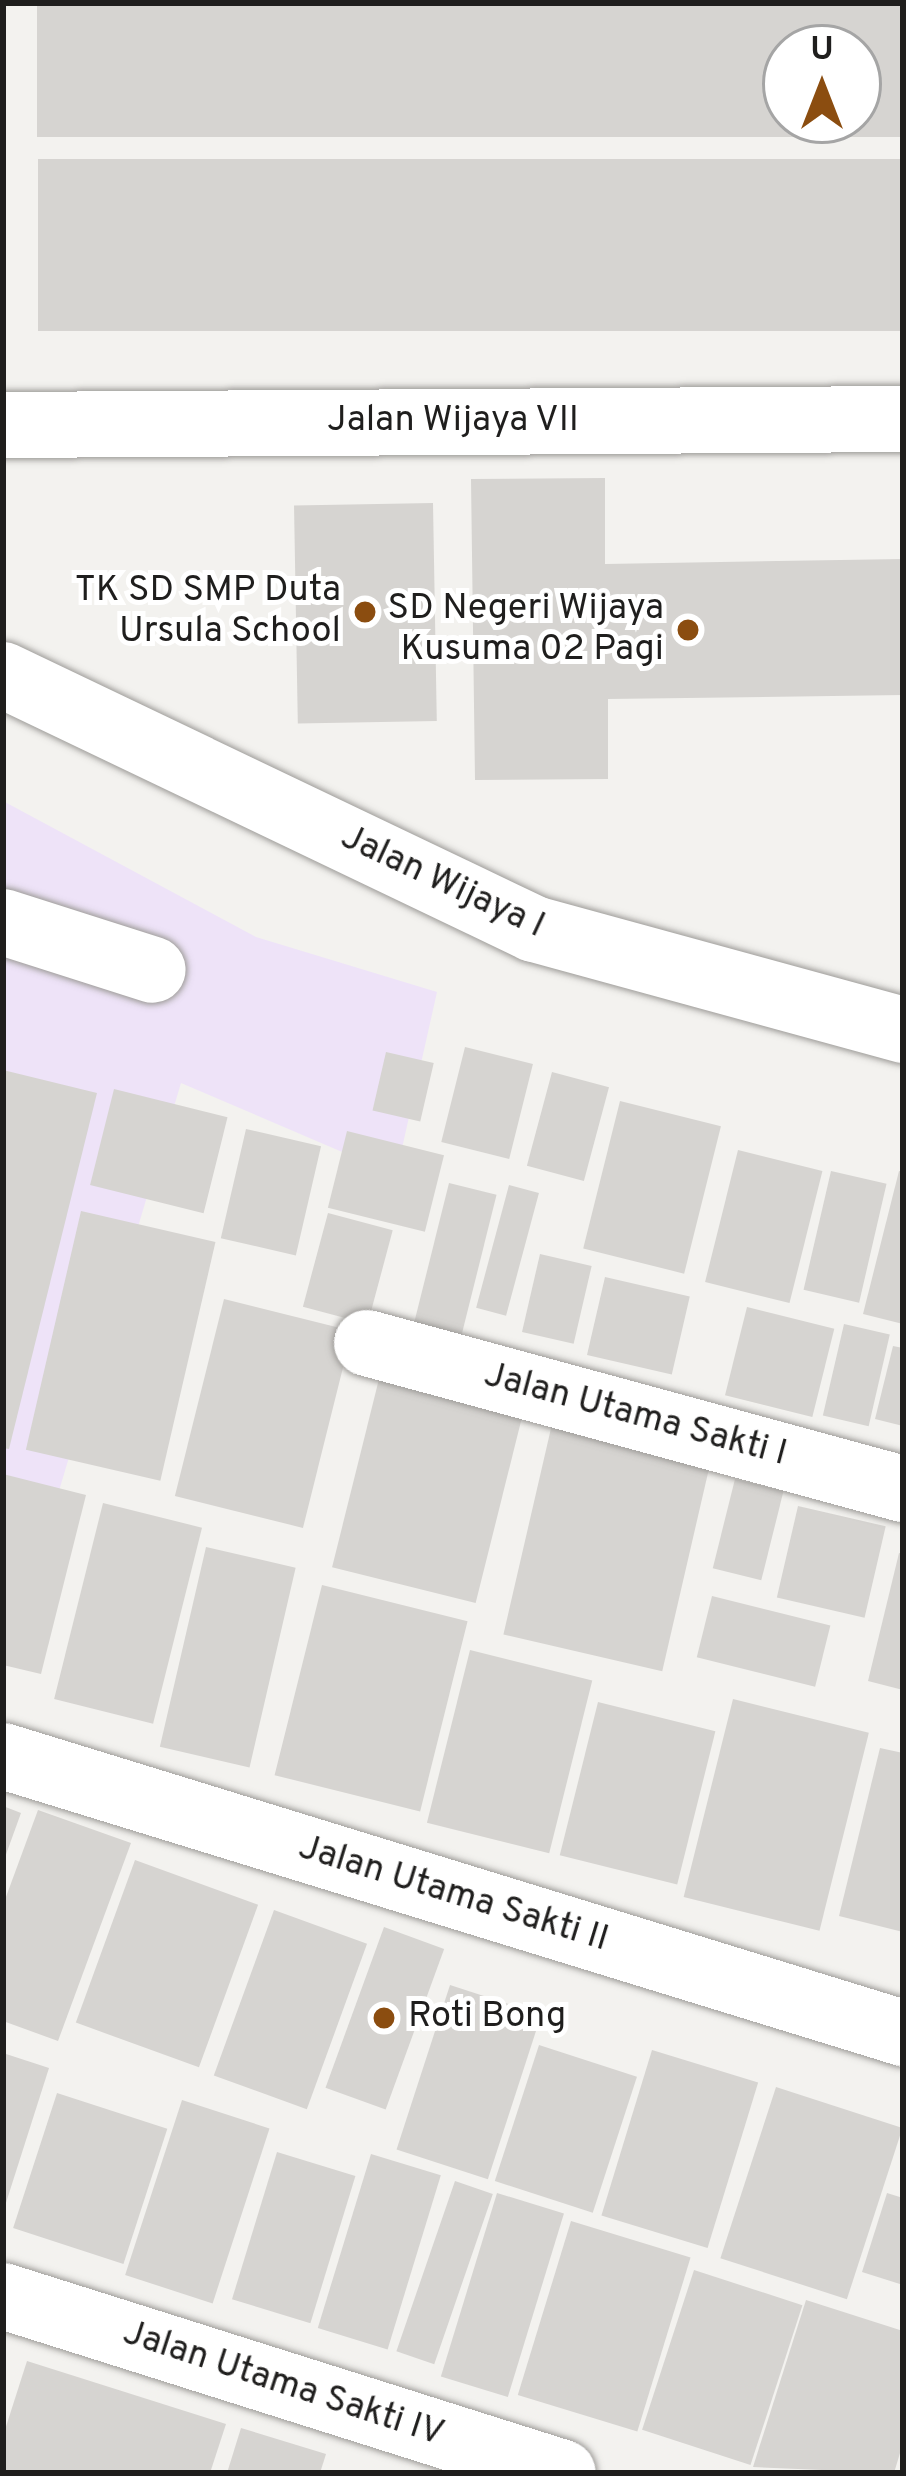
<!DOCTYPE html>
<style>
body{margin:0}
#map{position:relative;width:906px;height:2476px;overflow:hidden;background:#f3f2ef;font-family:Overpass,sans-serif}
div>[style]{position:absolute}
.commercial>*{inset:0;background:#eee3f8}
.building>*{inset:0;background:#d6d4d1;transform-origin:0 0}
.roads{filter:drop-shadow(0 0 3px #9e9c99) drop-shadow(0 0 3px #9e9c99)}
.minor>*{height:66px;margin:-33px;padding:0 33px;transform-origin:33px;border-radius:33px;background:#fff}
.dots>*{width:33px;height:33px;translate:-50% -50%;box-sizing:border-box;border:6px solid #fff;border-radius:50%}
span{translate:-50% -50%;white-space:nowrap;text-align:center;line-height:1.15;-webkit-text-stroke:10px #fff;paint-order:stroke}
.street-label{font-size:36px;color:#1f1e1d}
.poi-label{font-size:36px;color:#1f1e1d}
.right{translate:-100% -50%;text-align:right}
.left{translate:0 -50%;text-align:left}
.frame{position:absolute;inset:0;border:6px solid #1f1e1d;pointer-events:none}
.north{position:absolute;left:762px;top:24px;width:120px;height:120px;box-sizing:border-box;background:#fff;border:3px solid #a5a5a5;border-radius:50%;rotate:0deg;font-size:33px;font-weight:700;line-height:48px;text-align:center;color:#1f1e1d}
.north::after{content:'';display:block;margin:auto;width:42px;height:54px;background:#8b4d10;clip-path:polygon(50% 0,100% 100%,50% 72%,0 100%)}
</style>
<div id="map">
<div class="commercial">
<div style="clip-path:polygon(3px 801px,256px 937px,437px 992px,396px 1175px,181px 1083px,3px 1678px)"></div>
</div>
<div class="building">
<div style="clip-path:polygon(evenodd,37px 6px,903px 6px,903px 137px,37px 137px,37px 6px,786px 48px,858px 48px,858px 120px,786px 120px,786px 48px)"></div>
<div style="left:38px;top:159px;width:865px;height:172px"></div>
<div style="clip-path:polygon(605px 478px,605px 564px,903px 559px,903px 695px,608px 699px,608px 779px,475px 780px,471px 479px)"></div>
<div style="left:433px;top:503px;width:218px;height:139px;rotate:89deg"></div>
<div style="left:465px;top:1047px;width:70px;height:98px;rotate:14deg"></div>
<div style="left:386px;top:1052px;width:49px;height:60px;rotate:13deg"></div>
<div style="clip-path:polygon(3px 1070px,97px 1093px,9px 1449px,3px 1448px)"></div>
<div style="left:552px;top:1072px;width:59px;height:97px;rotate:15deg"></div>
<div style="left:114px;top:1089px;width:117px;height:99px;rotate:14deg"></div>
<div style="left:620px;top:1101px;width:104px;height:152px;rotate:14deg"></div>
<div style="left:246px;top:1129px;width:77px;height:112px;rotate:13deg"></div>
<div style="left:347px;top:1131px;width:100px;height:79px;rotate:14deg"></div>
<div style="left:738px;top:1150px;width:87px;height:136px;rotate:14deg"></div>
<div style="left:831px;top:1171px;width:57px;height:122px;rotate:13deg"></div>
<div style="clip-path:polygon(899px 1171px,903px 1172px,903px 1324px,863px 1314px)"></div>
<div style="left:449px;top:1183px;width:49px;height:144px;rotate:14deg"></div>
<div style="left:509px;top:1185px;width:31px;height:127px;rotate:15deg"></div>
<div style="left:81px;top:1211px;width:138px;height:245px;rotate:13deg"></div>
<div style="left:328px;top:1213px;width:67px;height:97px;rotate:15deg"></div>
<div style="left:540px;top:1254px;width:53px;height:80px;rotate:13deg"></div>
<div style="left:605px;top:1277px;width:87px;height:80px;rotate:13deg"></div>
<div style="left:224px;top:1299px;width:132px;height:203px;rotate:14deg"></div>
<div style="left:747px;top:1307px;width:90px;height:91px;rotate:14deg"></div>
<div style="left:844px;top:1324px;width:47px;height:94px;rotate:13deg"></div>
<div style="clip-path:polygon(893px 1346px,903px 1348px,903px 1426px,875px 1419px)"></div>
<div style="left:379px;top:1379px;width:148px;height:194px;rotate:14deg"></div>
<div style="left:552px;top:1424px;width:163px;height:216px;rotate:13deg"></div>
<div style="clip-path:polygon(3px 1474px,86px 1495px,41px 1674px,3px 1665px)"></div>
<div style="left:735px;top:1479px;width:50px;height:92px;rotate:14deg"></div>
<div style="left:103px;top:1503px;width:102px;height:202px;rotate:14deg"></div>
<div style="left:798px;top:1506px;width:90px;height:94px;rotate:13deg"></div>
<div style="left:206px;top:1547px;width:92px;height:205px;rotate:13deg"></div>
<div style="clip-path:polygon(899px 1553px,903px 1554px,903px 1690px,868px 1681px)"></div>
<div style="left:322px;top:1585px;width:150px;height:196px;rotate:14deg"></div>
<div style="left:712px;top:1596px;width:122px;height:63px;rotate:14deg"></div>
<div style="left:470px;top:1650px;width:126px;height:178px;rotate:14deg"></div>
<div style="left:733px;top:1699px;width:140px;height:204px;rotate:14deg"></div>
<div style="left:598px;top:1702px;width:121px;height:158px;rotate:14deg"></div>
<div style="clip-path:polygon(880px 1748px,903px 1753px,903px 1932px,839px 1916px)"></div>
<div style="clip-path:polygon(3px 1806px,21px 1813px,4px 1860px,3px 1860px)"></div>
<div style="clip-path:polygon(38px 1810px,131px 1843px,58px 2041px,3px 2021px,3px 1905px)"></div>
<div style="left:135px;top:1860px;width:131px;height:173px;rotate:20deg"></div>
<div style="left:274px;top:1910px;width:99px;height:176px;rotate:20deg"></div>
<div style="left:384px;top:1927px;width:64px;height:171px;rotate:20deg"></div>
<div style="left:450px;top:1985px;width:96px;height:173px;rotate:18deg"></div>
<div style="left:539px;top:2045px;width:103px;height:143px;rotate:18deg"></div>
<div style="left:652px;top:2050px;width:111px;height:173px;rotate:17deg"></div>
<div style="clip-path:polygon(3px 2053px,49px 2068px,4px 2209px,3px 2209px)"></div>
<div style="left:776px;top:2087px;width:133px;height:180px;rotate:18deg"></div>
<div style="left:57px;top:2093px;width:116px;height:142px;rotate:18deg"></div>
<div style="left:182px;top:2100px;width:92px;height:184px;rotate:18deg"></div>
<div style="left:277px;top:2152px;width:82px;height:154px;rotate:17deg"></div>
<div style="left:371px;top:2154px;width:73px;height:182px;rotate:17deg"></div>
<div style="left:455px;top:2181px;width:40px;height:180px;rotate:19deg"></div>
<div style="left:497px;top:2193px;width:70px;height:192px;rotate:17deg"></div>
<div style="clip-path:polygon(887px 2193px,903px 2198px,903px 2285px,862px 2272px)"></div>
<div style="left:571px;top:2221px;width:125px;height:182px;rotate:17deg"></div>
<div style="left:694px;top:2270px;width:114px;height:168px;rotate:18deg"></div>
<div style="clip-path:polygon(806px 2300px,903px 2331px,903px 2443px,894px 2473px,753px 2467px)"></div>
<div style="clip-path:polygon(27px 2361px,226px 2424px,210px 2473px,3px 2473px,3px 2436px)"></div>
<div style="clip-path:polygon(241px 2428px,326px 2454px,320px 2473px,227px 2473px)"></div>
</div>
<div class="roads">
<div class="minor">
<div style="left:3px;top:425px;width:900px;rotate:-0.38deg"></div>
<div style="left:3px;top:675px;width:589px;rotate:25.56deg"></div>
<div style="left:534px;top:929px;width:383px;rotate:15.3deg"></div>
<div style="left:3px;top:922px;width:157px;rotate:17.7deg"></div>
<div style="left:367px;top:1343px;width:556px;rotate:15.24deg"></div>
<div style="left:3px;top:1756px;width:942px;rotate:17.11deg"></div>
<div style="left:3px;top:2296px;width:587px;rotate:17.54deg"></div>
</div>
</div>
<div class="dots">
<div style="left:365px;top:612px;background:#8b4d10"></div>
<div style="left:688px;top:630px;background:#8b4d10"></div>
<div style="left:384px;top:2018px;background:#8b4d10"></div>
</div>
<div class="street-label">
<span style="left:453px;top:422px">Jalan Wijaya VII</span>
<span style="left:442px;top:883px;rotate:25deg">Jalan Wijaya I</span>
<span style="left:635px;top:1416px;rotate:15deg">Jalan Utama Sakti I</span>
<span style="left:453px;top:1895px;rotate:17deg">Jalan Utama Sakti II</span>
<span style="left:283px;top:2385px;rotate:18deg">Jalan Utama Sakti IV</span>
</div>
<div class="poi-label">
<span class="right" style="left:341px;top:612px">TK SD SMP Duta<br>Ursula School</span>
<span class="right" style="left:664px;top:630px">SD Negeri Wijaya<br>Kusuma 02 Pagi</span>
<span class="left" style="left:408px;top:2018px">Roti Bong</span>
</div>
<div class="frame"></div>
<div class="north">U</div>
</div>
